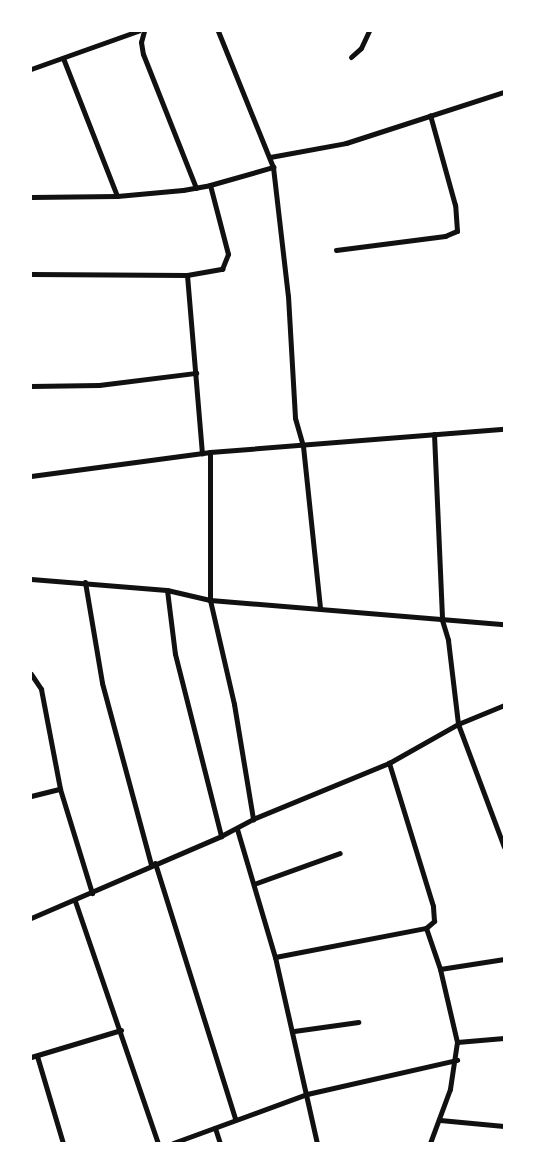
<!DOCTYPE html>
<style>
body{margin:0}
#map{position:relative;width:535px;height:1174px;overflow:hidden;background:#fff;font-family:"Noto Sans",sans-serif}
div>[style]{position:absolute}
.minor>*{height:5px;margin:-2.5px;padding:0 2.5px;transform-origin:2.5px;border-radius:2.5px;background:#111}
span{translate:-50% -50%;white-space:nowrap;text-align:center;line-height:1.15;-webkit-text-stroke:4px #fff;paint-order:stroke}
.frame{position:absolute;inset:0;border:32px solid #fff;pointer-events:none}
</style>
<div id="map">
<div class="minor">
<div style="left:144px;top:31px;width:11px;rotate:105deg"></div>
<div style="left:141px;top:42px;width:12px;rotate:81deg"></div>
<div style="left:143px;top:54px;width:144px;rotate:68.4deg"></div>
<div style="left:218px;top:31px;width:147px;rotate:68deg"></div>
<div style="left:273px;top:167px;width:130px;rotate:83.4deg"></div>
<div style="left:288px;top:296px;width:122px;rotate:86.7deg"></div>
<div style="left:295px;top:418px;width:29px;rotate:74deg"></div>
<div style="left:303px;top:446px;width:163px;rotate:84deg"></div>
<div style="left:351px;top:57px;width:13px;rotate:-42deg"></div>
<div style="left:361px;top:48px;width:19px;rotate:-65deg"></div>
<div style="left:63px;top:58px;width:148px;rotate:68.6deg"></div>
<div style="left:31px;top:69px;width:114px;rotate:-19.6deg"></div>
<div style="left:270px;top:157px;width:77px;rotate:-10.4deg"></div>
<div style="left:346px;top:143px;width:166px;rotate:-17.9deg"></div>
<div style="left:31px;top:197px;width:86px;rotate:-0.7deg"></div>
<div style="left:117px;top:196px;width:66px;rotate:-5.2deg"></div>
<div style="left:183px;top:190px;width:27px;rotate:-10deg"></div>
<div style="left:210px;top:185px;width:66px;rotate:-15.9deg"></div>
<div style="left:336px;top:250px;width:110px;rotate:-7.3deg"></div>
<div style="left:445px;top:236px;width:13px;rotate:-23deg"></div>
<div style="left:457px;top:231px;width:26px;rotate:-94deg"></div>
<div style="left:455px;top:205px;width:93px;rotate:-105.5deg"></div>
<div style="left:31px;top:274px;width:156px;rotate:0.4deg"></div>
<div style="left:187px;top:275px;width:36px;rotate:-10deg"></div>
<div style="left:222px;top:269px;width:16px;rotate:-68deg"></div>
<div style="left:228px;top:254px;width:71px;rotate:-104.6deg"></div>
<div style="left:187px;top:275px;width:179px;rotate:85.2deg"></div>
<div style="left:31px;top:386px;width:68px;rotate:-0.8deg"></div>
<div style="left:99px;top:385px;width:98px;rotate:-7.1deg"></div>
<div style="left:434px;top:434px;width:186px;rotate:87.5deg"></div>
<div style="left:442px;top:620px;width:21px;rotate:73deg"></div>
<div style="left:448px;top:640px;width:85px;rotate:83.2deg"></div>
<div style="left:458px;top:724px;width:131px;rotate:69.5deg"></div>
<div style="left:210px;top:452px;width:148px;rotate:90deg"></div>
<div style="left:210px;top:600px;width:107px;rotate:77deg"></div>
<div style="left:234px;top:704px;width:117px;rotate:80.6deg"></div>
<div style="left:31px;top:476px;width:181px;rotate:-7.6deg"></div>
<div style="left:210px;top:452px;width:295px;rotate:-4.5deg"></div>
<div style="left:31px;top:579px;width:136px;rotate:4.6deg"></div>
<div style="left:167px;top:590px;width:44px;rotate:13.1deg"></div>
<div style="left:210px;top:600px;width:295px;rotate:4.7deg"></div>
<div style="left:85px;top:582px;width:102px;rotate:80.4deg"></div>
<div style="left:102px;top:683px;width:188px;rotate:74.9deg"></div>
<div style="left:167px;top:590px;width:64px;rotate:82.9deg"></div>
<div style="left:175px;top:654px;width:188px;rotate:75.8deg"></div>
<div style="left:31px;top:674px;width:18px;rotate:56deg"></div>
<div style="left:41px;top:689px;width:102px;rotate:79.2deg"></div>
<div style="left:60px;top:789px;width:109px;rotate:72.9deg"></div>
<div style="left:31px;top:796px;width:30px;rotate:-14deg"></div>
<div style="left:237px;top:829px;width:134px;rotate:73.5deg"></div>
<div style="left:275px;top:957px;width:191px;rotate:77.3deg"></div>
<div style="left:155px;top:863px;width:268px;rotate:72.6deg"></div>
<div style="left:254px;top:884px;width:91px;rotate:-19.8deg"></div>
<div style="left:75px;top:901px;width:256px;rotate:71.1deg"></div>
<div style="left:31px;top:918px;width:207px;rotate:-23.3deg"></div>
<div style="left:221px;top:836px;width:36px;rotate:-28deg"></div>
<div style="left:253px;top:819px;width:147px;rotate:-22.4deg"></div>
<div style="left:389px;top:763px;width:79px;rotate:-29.5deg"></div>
<div style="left:458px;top:724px;width:50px;rotate:-22.4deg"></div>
<div style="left:426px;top:928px;width:43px;rotate:71.1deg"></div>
<div style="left:440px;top:969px;width:75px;rotate:76.9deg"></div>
<div style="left:457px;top:1042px;width:48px;rotate:98.5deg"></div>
<div style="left:450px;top:1089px;width:58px;rotate:110.3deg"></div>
<div style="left:275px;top:957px;width:154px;rotate:-10.9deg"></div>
<div style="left:426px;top:928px;width:11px;rotate:-41deg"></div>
<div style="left:434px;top:921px;width:15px;rotate:-94deg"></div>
<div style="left:433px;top:906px;width:150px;rotate:-107.1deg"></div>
<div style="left:440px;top:969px;width:65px;rotate:-8.9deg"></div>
<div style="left:294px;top:1031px;width:65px;rotate:-8deg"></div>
<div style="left:457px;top:1042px;width:47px;rotate:-4.9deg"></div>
<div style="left:37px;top:1056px;width:91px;rotate:73.4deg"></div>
<div style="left:31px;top:1057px;width:94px;rotate:-16.7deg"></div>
<div style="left:440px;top:1120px;width:64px;rotate:5.4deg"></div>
<div style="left:215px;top:1128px;width:16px;rotate:72deg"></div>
<div style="left:173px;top:1143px;width:143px;rotate:-20.1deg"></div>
<div style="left:307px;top:1094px;width:154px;rotate:-12.8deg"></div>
</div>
<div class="frame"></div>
</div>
